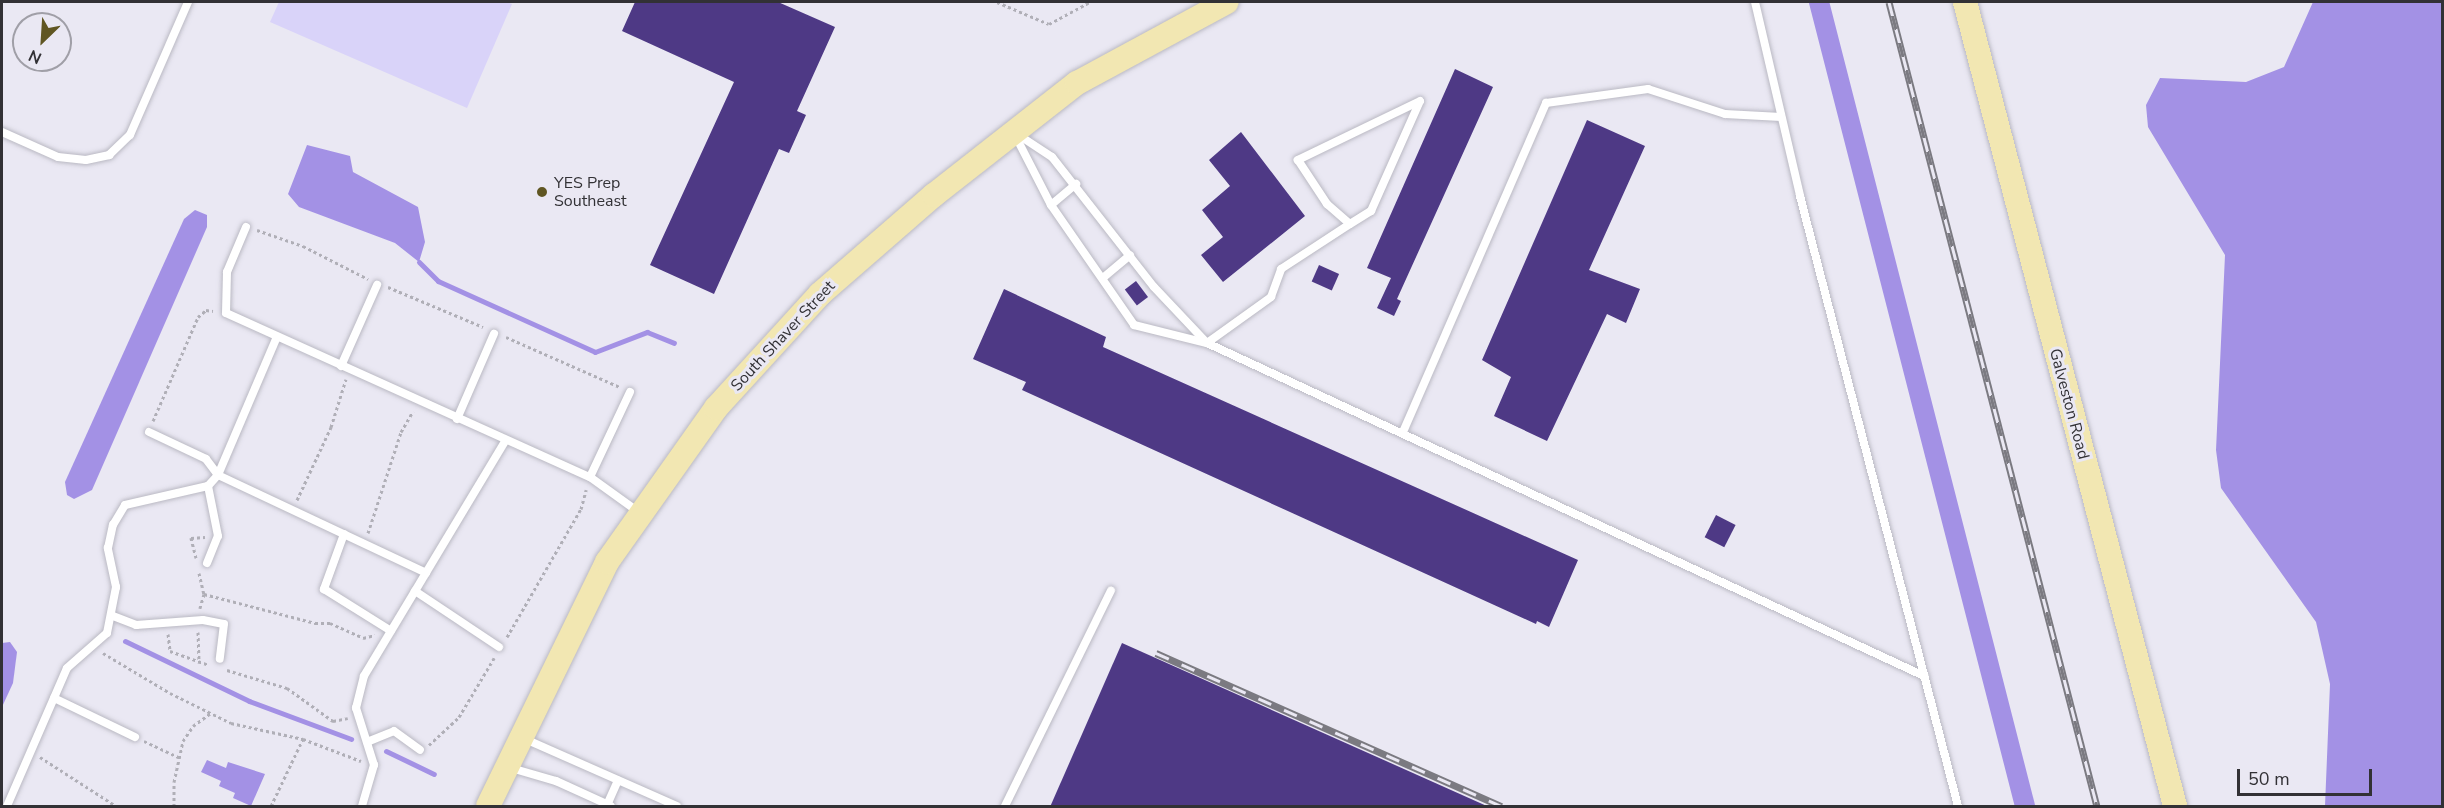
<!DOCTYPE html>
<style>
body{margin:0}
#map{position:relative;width:2444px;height:808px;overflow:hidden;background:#eae8f3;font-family:"Nunito Sans",sans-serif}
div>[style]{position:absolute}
.green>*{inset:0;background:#d9d3f9}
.water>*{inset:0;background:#a391e5}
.stream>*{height:5px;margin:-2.5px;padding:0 2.5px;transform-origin:2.5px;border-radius:2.5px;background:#a391e5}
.canal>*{height:20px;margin:-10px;padding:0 10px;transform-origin:10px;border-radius:10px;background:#a391e5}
.building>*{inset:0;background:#4e3985;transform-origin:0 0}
.path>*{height:3px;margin-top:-1.5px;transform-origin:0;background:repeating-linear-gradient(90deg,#b0afb7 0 3px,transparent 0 6px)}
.roads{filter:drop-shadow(0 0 2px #bab9c3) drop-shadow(0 0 2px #bab9c3)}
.service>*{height:8px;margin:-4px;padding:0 4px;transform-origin:4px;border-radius:4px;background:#fff}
.primary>*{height:24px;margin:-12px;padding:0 12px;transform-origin:12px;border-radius:12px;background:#f2e7b2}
.rail>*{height:7px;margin-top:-3.5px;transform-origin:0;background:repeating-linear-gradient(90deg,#eae8f3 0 14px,#7b7a81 0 28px);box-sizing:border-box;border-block:2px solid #7b7a81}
.dots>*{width:16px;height:16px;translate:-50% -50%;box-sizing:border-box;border:3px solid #eae8f3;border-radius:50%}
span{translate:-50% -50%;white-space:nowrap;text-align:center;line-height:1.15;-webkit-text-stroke:6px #eae8f3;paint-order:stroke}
.poi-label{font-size:16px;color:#323135}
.left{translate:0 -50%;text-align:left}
.street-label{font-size:16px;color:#323135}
.frame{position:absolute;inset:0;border:3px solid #323135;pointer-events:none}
.north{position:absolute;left:12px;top:12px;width:60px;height:60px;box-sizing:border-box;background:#eae8f3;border:2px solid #a09fa7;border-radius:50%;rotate:205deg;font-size:16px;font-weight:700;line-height:24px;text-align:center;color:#323135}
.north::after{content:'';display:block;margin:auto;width:21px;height:27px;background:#605622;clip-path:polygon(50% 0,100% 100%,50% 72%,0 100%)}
.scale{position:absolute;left:2237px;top:769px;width:135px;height:27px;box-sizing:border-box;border:3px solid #323135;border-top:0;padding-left:8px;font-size:18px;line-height:21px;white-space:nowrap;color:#323135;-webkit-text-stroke:4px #eae8f3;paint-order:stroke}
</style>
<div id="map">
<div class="green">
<div style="clip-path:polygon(279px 2px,507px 2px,512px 4px,467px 108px,270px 22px)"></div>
</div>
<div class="water">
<div style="clip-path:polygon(2313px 2px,2442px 2px,2442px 806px,2325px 806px,2330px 684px,2316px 622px,2221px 488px,2216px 450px,2225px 255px,2148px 127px,2146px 105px,2160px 78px,2246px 82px,2284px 67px)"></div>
<div style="clip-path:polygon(307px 145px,350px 156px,353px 172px,418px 207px,425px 242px,419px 262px,395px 243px,299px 207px,288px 194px)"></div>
<div style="clip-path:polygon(195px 210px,207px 215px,207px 227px,92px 490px,74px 499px,67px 495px,65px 482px,184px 219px)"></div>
<div style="clip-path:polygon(10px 642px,17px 652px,13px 683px,2px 707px,2px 643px)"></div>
<div style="clip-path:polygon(207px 760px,226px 768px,228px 762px,265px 774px,251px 806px,233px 798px,235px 793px,219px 786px,221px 781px,201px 772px)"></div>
</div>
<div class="stream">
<div style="left:419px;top:262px;width:27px;rotate:45deg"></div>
<div style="left:438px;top:281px;width:172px;rotate:24.3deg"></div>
<div style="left:595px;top:352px;width:56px;rotate:-21deg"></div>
<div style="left:647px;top:332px;width:29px;rotate:22deg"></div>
<div style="left:125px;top:641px;width:138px;rotate:25.8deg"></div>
<div style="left:249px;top:701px;width:109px;rotate:20.4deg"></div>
<div style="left:386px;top:751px;width:53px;rotate:25.6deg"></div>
</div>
<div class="canal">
<div style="left:1819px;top:2px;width:830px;rotate:75.63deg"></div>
</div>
<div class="building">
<div style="clip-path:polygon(635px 2px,778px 2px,835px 27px,797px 111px,806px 115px,789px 153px,779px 149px,714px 294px,650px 265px,734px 82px,622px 31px)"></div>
<div style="clip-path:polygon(1455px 69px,1493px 87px,1397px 299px,1401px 301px,1394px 316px,1377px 308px,1391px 278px,1367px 268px)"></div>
<div style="clip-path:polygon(1587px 120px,1645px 146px,1589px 270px,1640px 289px,1626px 323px,1607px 314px,1547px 441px,1494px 416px,1511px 377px,1482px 360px)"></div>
<div style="clip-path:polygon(1241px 132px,1305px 216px,1223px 282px,1201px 255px,1223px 237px,1202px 210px,1230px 186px,1209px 160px)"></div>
<div style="left:1319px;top:265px;width:22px;height:18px;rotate:24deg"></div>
<div style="left:1136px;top:281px;width:20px;height:14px;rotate:53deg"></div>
<div style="clip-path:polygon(1004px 289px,1106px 337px,1103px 347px,1578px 560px,1549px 627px,1537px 621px,1536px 624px,1022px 390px,1026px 382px,973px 359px)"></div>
<div style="left:1716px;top:515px;width:22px;height:25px;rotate:27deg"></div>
<div style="clip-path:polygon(1122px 643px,1489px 807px,1050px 807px)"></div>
</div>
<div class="path">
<div style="left:997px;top:2px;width:56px;rotate:22.9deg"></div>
<div style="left:1049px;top:24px;width:47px;rotate:-28.2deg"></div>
<div style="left:257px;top:230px;width:49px;rotate:19.2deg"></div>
<div style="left:303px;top:246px;width:73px;rotate:26.9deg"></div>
<div style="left:388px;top:287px;width:103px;rotate:22.8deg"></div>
<div style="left:506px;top:337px;width:124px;rotate:23.7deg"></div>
<div style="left:153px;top:421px;width:113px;rotate:-66.6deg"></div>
<div style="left:198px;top:317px;width:11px;rotate:-41deg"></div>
<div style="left:206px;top:310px;width:7px;rotate:8deg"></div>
<div style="left:297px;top:500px;width:81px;rotate:-65deg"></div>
<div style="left:331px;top:427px;width:50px;rotate:-72.6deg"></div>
<div style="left:368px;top:533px;width:106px;rotate:-71.9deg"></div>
<div style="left:401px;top:432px;width:24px;rotate:-60deg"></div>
<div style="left:196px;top:558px;width:21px;rotate:-104deg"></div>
<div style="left:191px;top:538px;width:14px;rotate:-4deg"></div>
<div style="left:199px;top:573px;width:22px;rotate:77deg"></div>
<div style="left:204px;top:594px;width:15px;rotate:106deg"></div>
<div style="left:204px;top:594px;width:115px;rotate:14.6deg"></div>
<div style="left:315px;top:623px;width:15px"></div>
<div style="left:330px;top:623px;width:36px;rotate:24deg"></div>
<div style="left:363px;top:638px;width:12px;rotate:-14deg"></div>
<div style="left:198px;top:632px;width:31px;rotate:88deg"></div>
<div style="left:168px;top:634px;width:17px;rotate:83deg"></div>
<div style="left:170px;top:651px;width:41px;rotate:19.7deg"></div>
<div style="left:507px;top:637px;width:148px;rotate:-60deg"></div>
<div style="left:581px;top:509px;width:20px;rotate:-75deg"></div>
<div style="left:103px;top:653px;width:78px;rotate:30.8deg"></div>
<div style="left:170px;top:693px;width:68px;rotate:26.2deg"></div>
<div style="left:231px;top:723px;width:74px;rotate:12.5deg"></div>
<div style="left:303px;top:739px;width:62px;rotate:20.8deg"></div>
<div style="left:227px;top:670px;width:63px;rotate:16.7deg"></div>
<div style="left:287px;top:688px;width:57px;rotate:35.7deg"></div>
<div style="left:333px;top:721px;width:15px;rotate:-11deg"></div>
<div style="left:144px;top:741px;width:38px;rotate:25deg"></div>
<div style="left:429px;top:745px;width:41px;rotate:-43deg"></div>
<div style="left:459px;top:717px;width:69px;rotate:-59.3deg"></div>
<div style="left:40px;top:757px;width:90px;rotate:32.8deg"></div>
<div style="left:174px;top:806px;width:24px;rotate:-90deg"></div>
<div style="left:174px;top:782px;width:42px;rotate:-77.6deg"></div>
<div style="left:183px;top:741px;width:18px;rotate:-56deg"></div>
<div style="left:193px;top:726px;width:22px;rotate:-36deg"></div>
<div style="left:271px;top:806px;width:74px;rotate:-64.5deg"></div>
</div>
<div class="roads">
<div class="service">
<div style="left:1755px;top:2px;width:199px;rotate:76.9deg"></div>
<div style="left:1800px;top:196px;width:630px;rotate:75.48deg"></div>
<div style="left:2px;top:132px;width:61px;rotate:24.1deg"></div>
<div style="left:58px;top:157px;width:28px;rotate:6deg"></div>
<div style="left:86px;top:160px;width:24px;rotate:-12deg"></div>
<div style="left:109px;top:155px;width:29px;rotate:-44deg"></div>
<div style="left:130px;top:135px;width:145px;rotate:-66.4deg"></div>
<div style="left:1017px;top:134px;width:42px;rotate:33.3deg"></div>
<div style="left:1052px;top:157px;width:165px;rotate:51.9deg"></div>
<div style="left:1154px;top:287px;width:77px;rotate:46.6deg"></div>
<div style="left:1015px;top:135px;width:79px;rotate:62.8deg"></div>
<div style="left:1051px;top:205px;width:146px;rotate:55.3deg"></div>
<div style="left:1134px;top:325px;width:75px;rotate:13.9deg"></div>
<div style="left:1207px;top:343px;width:791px;rotate:24.91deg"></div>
<div style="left:1051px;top:205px;width:33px;rotate:-40deg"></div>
<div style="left:246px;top:227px;width:49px;rotate:112.9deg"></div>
<div style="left:227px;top:272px;width:41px;rotate:91.4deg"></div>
<div style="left:226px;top:313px;width:399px;rotate:24.3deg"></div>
<div style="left:590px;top:477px;width:62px;rotate:35.8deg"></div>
<div style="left:1104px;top:277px;width:34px;rotate:-40deg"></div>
<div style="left:1207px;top:343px;width:79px;rotate:-35.7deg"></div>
<div style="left:1271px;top:297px;width:30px;rotate:-70deg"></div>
<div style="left:1281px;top:269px;width:82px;rotate:-33.1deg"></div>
<div style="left:1350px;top:224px;width:25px;rotate:-32deg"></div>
<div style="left:1371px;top:211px;width:120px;rotate:-66deg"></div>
<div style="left:1420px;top:101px;width:136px;rotate:154.2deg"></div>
<div style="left:1298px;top:160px;width:53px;rotate:56.6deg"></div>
<div style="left:1327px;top:204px;width:30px;rotate:41deg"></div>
<div style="left:341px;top:366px;width:89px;rotate:-66deg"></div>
<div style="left:457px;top:419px;width:93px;rotate:-66.5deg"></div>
<div style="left:149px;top:432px;width:63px;rotate:25.3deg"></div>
<div style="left:206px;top:459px;width:20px;rotate:53deg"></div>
<div style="left:218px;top:475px;width:230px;rotate:25.2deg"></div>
<div style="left:1403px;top:432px;width:359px;rotate:-66.5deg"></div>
<div style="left:1546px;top:103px;width:103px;rotate:-7.8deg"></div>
<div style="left:1648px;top:89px;width:81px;rotate:18deg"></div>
<div style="left:1725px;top:114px;width:56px;rotate:3.1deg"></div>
<div style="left:590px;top:477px;width:94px;rotate:-64.8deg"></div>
<div style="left:344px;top:534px;width:59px;rotate:110deg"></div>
<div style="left:324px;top:589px;width:79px;rotate:32.1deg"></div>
<div style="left:207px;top:563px;width:29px;rotate:-68deg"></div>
<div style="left:218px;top:536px;width:51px;rotate:-101.3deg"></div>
<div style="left:415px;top:591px;width:101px;rotate:33.7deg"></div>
<div style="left:113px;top:616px;width:25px;rotate:21deg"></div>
<div style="left:136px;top:625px;width:67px;rotate:-4.3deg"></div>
<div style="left:203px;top:620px;width:21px;rotate:11deg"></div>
<div style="left:224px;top:624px;width:35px;rotate:97deg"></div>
<div style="left:54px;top:698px;width:90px;rotate:25.7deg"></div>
<div style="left:525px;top:739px;width:166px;rotate:23.8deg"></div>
<div style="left:367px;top:742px;width:29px;rotate:-22deg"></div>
<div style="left:394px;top:731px;width:32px;rotate:36deg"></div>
<div style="left:511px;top:768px;width:47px;rotate:16.1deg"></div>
<div style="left:556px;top:781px;width:60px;rotate:24.4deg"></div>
<div style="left:607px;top:805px;width:27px;rotate:-66deg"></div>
<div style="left:7px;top:806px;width:150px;rotate:-66.5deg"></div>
<div style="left:67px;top:668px;width:53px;rotate:-41.2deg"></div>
<div style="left:107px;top:633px;width:47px;rotate:-78.9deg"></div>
<div style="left:116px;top:587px;width:40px;rotate:-102deg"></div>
<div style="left:108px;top:548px;width:24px;rotate:-78deg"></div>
<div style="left:113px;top:525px;width:23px;rotate:-59deg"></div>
<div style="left:125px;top:505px;width:85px;rotate:-12.9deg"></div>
<div style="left:208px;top:486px;width:15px;rotate:-48deg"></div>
<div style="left:218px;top:475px;width:150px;rotate:-66.9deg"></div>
<div style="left:362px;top:806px;width:43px;rotate:-73.7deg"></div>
<div style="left:374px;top:765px;width:60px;rotate:-107.5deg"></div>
<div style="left:356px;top:708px;width:33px;rotate:-76deg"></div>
<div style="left:364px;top:676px;width:274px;rotate:-59deg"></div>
<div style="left:1005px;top:806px;width:240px;rotate:-63.8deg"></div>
</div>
<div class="primary">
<div style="left:1965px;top:2px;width:831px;rotate:75.36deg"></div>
<div style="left:488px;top:806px;width:271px;rotate:-64deg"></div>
<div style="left:607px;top:562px;width:189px;rotate:-54.7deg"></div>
<div style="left:716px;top:408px;width:154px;rotate:-47.6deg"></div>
<div style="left:820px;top:294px;width:151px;rotate:-41deg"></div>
<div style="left:934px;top:195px;width:182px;rotate:-38.1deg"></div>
<div style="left:1077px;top:83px;width:170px;rotate:-28.4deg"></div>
</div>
</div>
<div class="rail">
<div style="left:1889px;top:2px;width:830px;rotate:75.5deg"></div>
<div style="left:1156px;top:653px;width:378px;rotate:23.9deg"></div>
</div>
<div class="dots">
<div style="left:542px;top:192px;background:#605622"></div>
</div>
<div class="poi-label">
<span class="left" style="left:554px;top:192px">YES Prep<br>Southeast</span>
</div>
<div class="street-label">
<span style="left:783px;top:336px;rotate:-47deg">South Shaver Street</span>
<span style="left:2069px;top:404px;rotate:75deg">Galveston Road</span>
</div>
<div class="frame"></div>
<div class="north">N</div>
<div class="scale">50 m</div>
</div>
